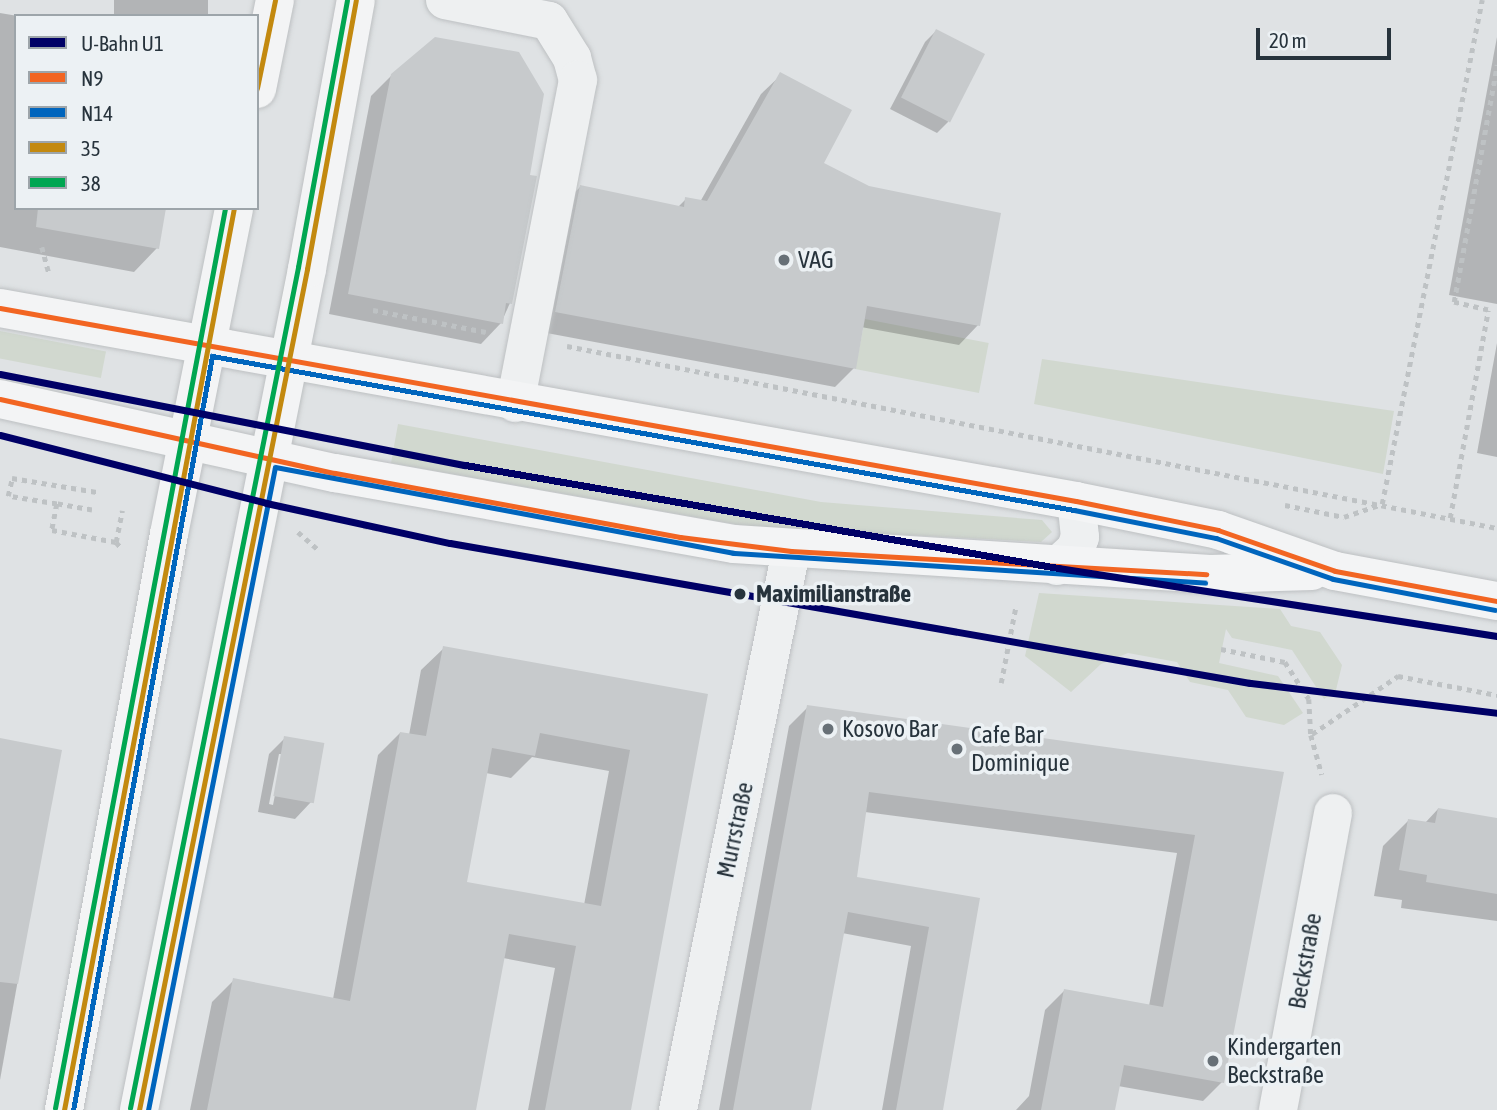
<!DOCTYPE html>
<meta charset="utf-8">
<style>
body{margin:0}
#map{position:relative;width:1497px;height:1110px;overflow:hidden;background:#dfe2e4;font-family:"Asap Condensed",sans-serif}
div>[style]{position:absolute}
.green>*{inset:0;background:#d1d8cf;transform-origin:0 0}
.shadow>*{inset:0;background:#0003;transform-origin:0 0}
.building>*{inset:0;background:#c7cacc;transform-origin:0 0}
.path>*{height:4.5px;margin-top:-2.25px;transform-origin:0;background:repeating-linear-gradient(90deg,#bec2c4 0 5px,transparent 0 10px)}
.roads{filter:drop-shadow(0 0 2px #bdc0c2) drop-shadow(0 0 2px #bdc0c2)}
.minor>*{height:38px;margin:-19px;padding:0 19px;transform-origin:19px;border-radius:19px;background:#eef0f1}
.major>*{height:38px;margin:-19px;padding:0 19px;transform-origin:19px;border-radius:19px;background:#f3f4f5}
.bus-1>*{height:5px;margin:-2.5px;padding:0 2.5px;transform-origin:2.5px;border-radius:2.5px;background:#f26522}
.bus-2>*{height:5px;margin:-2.5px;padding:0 2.5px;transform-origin:2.5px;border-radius:2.5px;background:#0065bd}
.bus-3>*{height:5px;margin:-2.5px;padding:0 2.5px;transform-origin:2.5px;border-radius:2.5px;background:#c3890f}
.bus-4>*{height:5px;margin:-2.5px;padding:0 2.5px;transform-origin:2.5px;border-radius:2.5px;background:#00a651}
.metro-1>*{height:7px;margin:-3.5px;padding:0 3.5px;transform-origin:3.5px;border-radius:3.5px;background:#006}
.dots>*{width:19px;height:19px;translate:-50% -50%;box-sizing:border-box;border:4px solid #ecf1f4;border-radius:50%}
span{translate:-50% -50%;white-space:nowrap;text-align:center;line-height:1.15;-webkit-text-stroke:7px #ecf1f4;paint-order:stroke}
.poi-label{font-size:24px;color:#27333c}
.left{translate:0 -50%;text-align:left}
.stop-label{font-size:24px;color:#27333c;font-weight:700}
.street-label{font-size:24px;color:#27333c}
.legend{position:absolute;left:14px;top:14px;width:245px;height:196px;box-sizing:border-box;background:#ecf1f4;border:2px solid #9da5aa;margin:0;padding:9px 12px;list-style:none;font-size:21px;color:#27333c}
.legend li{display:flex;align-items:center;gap:14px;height:35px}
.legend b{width:35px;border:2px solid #9da5aa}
.scale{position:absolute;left:1256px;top:28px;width:135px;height:32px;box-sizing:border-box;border:4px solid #27333c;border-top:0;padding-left:9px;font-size:21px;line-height:24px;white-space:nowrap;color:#27333c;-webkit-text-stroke:5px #ecf1f4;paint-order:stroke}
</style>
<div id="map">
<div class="green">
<div style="left:865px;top:319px;width:126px;height:51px;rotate:11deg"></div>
<div style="left:0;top:331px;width:108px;height:27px;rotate:11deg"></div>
<div style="clip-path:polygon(1042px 359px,1394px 411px,1383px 474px,1034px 404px)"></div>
<div style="clip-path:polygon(398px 424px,821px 502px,1042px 520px,1052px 532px,1041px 542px,751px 527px,391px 463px)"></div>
<div style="clip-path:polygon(1039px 593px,1280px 609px,1291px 626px,1320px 632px,1342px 665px,1336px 690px,1324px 699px,1292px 650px,1232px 638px,1226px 629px,1219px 663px,1278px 676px,1303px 713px,1284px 725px,1246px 717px,1228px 690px,1190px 682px,1177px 662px,1128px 653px,1101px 664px,1071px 692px,1025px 656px)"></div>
</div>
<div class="shadow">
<div style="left:114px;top:0;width:94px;height:16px"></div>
<div style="clip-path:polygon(0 13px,18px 16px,16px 208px,164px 208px,157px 248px,134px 272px,0 247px)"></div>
<div style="clip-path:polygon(936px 31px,948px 122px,937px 133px,890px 109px,925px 42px)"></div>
<div style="clip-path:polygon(1497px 37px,1497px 304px,1449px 295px)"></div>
<div style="clip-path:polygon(392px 75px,528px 176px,510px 303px,501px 323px,481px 344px,329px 314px,371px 96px)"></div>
<div style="clip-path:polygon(781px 75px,822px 163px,868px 187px,978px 325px,959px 345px,861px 327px,854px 368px,835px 387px,536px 331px,561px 207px,580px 187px,677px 208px,686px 199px,700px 202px,761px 94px)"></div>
<div style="clip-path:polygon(1497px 343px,1497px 457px,1477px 453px)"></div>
<div style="clip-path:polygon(evenodd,444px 648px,706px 696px,629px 1110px,528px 1110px,555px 968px,503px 958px,474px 1110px,190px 1110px,212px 1002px,234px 980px,333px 999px,378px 755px,400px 733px,409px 735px,421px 670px,444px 648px,532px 757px,609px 771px,584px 905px,465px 883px,486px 773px,511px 778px,532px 757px)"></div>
<div style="clip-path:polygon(808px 707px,1281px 774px,1222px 1082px,1203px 1101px,1118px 1086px,1114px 1110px,1016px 1110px,1029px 1096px,1045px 1010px,1064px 991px,1149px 1006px,1177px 853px,865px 812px,855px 878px,978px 900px,941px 1110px,882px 1110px,911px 946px,842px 933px,810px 1110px,719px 1110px,789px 726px)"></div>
<div style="clip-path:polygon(evenodd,285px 738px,311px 802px,295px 819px,258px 812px,269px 754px,285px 738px,279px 754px,283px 754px,273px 805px,269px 804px,279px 754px)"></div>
<div style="clip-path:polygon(0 740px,59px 751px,0 1080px)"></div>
<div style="clip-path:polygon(1438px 809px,1497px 819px,1497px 921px,1401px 908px,1402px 900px,1374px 896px,1383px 846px,1409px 820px,1425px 823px)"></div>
</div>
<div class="building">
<div style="left:936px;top:29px;width:55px;height:77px;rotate:27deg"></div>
<div style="clip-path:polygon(435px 37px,519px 52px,544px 94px,530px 175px,537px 176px,512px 304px,506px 303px,503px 324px,348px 294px,391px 74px)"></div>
<div style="clip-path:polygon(780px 72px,852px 110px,824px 163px,869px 186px,1001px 213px,980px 326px,867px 306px,856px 369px,555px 312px,580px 185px,684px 207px,685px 197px,707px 201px)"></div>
<div style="clip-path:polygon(38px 208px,166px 208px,159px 249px,36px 227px)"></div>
<div style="clip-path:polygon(evenodd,443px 646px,708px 694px,631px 1110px,545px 1110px,576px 946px,509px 934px,476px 1110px,207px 1110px,233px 978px,350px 1001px,400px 732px,426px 736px,443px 646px,540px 733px,630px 750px,601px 906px,467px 882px,492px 748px,535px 756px,540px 733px)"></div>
<div style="clip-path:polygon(807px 705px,1284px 772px,1224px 1083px,1124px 1065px,1115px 1110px,1041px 1110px,1064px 989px,1163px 1007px,1195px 835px,869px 792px,857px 877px,980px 898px,943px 1110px,896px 1110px,929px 927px,848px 912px,811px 1110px,733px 1110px)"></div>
<div style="left:284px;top:736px;width:41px;height:61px;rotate:10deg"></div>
<div style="clip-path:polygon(0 738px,62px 750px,18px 984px,0 982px)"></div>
<div style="clip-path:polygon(1438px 808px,1497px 818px,1497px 894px,1426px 882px,1427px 875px,1399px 870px,1408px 819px,1435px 823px)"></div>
</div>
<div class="path">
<div style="left:42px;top:247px;width:27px;rotate:75deg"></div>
<div style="left:373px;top:310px;width:115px;rotate:11deg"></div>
<div style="left:567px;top:346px;width:948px;rotate:11.07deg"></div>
<div style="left:57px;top:504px;width:50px;rotate:-170.7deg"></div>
<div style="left:8px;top:496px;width:18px;rotate:-77deg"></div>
<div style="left:12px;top:478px;width:86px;rotate:9.4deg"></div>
<div style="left:1285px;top:505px;width:60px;rotate:11.5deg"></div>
<div style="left:1344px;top:517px;width:40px;rotate:-18.9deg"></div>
<div style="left:1382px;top:504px;width:514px;rotate:-78.78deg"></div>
<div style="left:92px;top:510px;width:36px;rotate:-170deg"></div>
<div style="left:57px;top:504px;width:26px;rotate:101deg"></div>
<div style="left:52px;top:530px;width:65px;rotate:10.6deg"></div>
<div style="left:116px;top:542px;width:9px;rotate:49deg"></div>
<div style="left:1450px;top:518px;width:211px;rotate:-79.6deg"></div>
<div style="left:1488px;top:310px;width:35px;rotate:-167deg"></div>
<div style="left:1454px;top:302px;width:241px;rotate:-79.7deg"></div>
<div style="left:363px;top:526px;width:63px;rotate:10.1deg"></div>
<div style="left:298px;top:532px;width:28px;rotate:41deg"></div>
<div style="left:116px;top:542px;width:32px;rotate:-79deg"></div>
<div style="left:1221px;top:649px;width:65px;rotate:11.5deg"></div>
<div style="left:1285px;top:662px;width:44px;rotate:57deg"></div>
<div style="left:1309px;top:699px;width:36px;rotate:87deg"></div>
<div style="left:1311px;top:735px;width:41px;rotate:74.6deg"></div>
<div style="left:1001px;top:683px;width:79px;rotate:-79.1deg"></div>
<div style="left:1312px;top:734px;width:104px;rotate:-34deg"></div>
<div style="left:1398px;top:676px;width:101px;rotate:10.9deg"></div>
</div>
<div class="roads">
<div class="minor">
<div style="left:445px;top:0;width:106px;rotate:11.4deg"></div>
<div style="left:549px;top:21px;width:44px;rotate:58.1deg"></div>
<div style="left:572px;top:58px;width:23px;rotate:75deg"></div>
<div style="left:578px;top:80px;width:329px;rotate:101deg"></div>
<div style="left:1057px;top:566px;width:24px;rotate:-42deg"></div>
<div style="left:1075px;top:550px;width:14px;rotate:-69deg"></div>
<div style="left:1080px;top:537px;width:36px;rotate:-96deg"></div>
<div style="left:678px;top:1110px;width:570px;rotate:-78.57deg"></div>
<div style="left:1278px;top:1110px;width:302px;rotate:-79.5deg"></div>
</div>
<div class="major">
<div style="left:257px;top:89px;width:91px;rotate:-78.6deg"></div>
<div style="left:0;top:308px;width:1093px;rotate:10.17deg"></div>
<div style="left:1076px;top:501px;width:145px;rotate:11.5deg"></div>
<div style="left:1218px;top:530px;width:124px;rotate:19.3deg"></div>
<div style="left:1335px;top:571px;width:165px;rotate:10.5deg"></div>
<div style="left:0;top:399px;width:343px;rotate:12.5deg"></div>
<div style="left:335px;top:473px;width:405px;rotate:10.1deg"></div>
<div style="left:734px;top:544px;width:477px;rotate:3.6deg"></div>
<div style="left:1210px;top:574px;width:102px;rotate:-1.7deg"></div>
<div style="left:64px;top:1110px;width:585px;rotate:-79.67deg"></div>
<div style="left:169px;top:534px;width:332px;rotate:-78.7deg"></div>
<div style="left:139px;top:1110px;width:858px;rotate:-78.7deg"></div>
<div style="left:307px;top:269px;width:273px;rotate:-79.7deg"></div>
</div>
</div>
<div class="bus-1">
<div style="left:0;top:308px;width:1093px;rotate:10.17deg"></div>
<div style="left:1076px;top:501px;width:145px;rotate:11.5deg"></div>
<div style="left:1218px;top:530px;width:124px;rotate:19.3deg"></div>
<div style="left:1335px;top:571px;width:165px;rotate:10.5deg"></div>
<div style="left:0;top:399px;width:343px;rotate:12.5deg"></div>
<div style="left:335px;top:473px;width:351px;rotate:10.5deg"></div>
<div style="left:680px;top:537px;width:112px;rotate:7.2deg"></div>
<div style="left:791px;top:551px;width:416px;rotate:3.2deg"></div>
</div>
<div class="bus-2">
<div style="left:73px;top:1110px;width:767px;rotate:-79.55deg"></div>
<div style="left:212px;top:356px;width:876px;rotate:10.13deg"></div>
<div style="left:1074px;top:510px;width:145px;rotate:11.2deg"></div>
<div style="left:1216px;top:538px;width:124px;rotate:19.3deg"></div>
<div style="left:1333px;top:579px;width:165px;rotate:10.8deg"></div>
<div style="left:148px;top:1110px;width:655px;rotate:-78.83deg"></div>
<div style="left:275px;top:467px;width:466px;rotate:10.6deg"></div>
<div style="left:733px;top:553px;width:473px;rotate:3.6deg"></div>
</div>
<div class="bus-3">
<div style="left:257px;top:88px;width:90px;rotate:-78.4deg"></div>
<div style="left:64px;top:1110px;width:918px;rotate:-79.33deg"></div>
<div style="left:139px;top:1110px;width:858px;rotate:-78.7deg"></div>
<div style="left:307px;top:269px;width:273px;rotate:-79.7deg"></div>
</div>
<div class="bus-4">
<div style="left:55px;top:1108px;width:916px;rotate:-79.3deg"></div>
<div style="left:130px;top:1108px;width:858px;rotate:-78.7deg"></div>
<div style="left:298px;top:267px;width:271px;rotate:-79.6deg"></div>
</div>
<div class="metro-1">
<div style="left:0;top:374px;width:474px;rotate:11.1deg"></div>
<div style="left:465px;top:465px;width:602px;rotate:9.85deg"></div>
<div style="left:1058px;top:568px;width:444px;rotate:8.8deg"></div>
<div style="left:0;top:435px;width:275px;rotate:14.3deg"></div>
<div style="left:266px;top:503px;width:188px;rotate:12.3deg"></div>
<div style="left:450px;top:543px;width:812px;rotate:9.93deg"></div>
<div style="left:1250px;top:683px;width:249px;rotate:6.9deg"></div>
</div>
<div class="dots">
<div style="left:784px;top:260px;background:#677077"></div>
<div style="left:740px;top:594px;background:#27333c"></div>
<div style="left:828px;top:729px;background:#677077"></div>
<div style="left:957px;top:749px;background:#677077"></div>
<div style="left:1213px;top:1061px;background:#677077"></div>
</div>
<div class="poi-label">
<span class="left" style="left:798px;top:260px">VAG</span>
<span class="left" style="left:842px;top:729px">Kosovo Bar</span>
<span class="left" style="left:971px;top:749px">Cafe Bar<br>Dominique</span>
<span class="left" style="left:1227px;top:1061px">Kindergarten<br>Beckstraße</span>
</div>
<div class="stop-label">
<span class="left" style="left:756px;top:594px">Maximilianstraße</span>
</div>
<div class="street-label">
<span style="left:735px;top:830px;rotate:-78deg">Murrstraße</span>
<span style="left:1305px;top:961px;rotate:-80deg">Beckstraße</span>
</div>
<ul class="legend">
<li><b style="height:9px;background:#006"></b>U-Bahn U1</li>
<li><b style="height:9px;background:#f26522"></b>N9</li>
<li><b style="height:9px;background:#0065bd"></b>N14</li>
<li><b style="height:9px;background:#c3890f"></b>35</li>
<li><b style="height:9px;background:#00a651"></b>38</li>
</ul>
<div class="scale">20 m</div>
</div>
